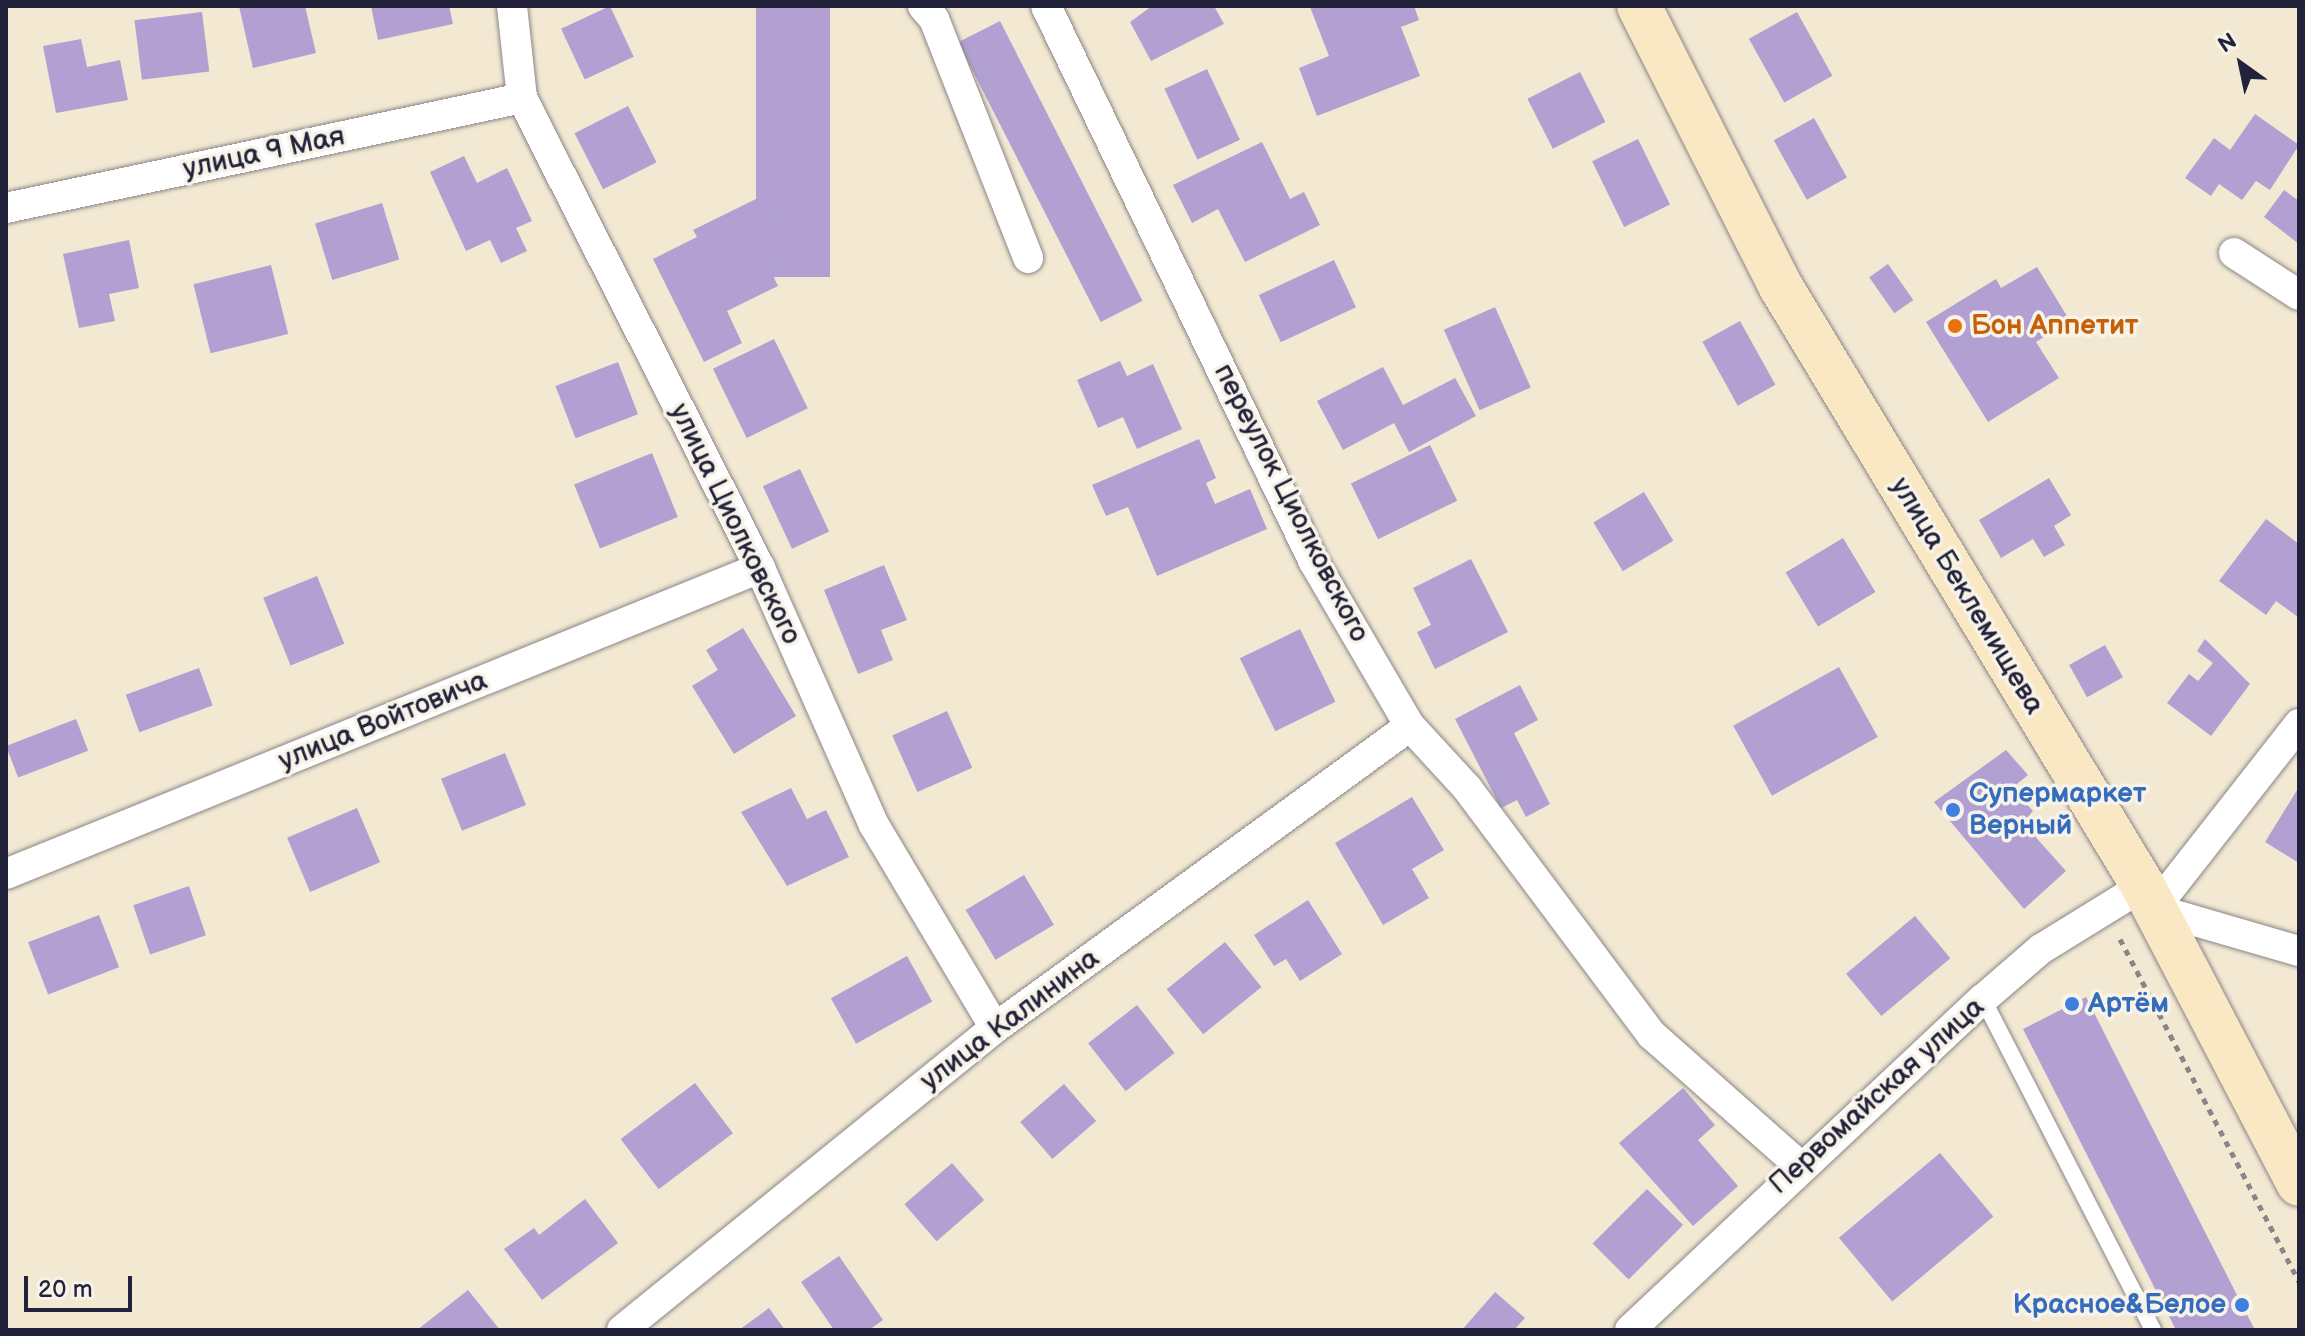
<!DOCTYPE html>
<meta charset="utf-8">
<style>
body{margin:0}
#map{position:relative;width:2305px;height:1336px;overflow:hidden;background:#f3e9d3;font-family:"Balsamiq Sans",sans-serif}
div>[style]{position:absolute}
.building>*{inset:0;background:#b1a0d1;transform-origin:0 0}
.path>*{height:5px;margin-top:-2.5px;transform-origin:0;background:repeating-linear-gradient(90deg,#8a8687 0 6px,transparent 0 12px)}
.roads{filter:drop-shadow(0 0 2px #8a8687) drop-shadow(0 0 2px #8a8687)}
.lane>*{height:16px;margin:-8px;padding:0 8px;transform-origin:8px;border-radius:8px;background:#fff}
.street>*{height:30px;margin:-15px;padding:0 15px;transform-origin:15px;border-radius:15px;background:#fff}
.secondary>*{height:44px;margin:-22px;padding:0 22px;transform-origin:22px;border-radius:22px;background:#fae7c3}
.dots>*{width:22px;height:22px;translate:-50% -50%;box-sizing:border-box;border:4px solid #f7f3e8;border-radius:50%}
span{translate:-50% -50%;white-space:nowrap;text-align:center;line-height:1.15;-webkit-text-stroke:7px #f7f3e8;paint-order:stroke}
.street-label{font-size:28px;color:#22223b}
.food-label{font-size:28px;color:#c56008;font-weight:700}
.left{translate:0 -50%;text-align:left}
.shop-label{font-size:28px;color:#366cbe;font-weight:700}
.right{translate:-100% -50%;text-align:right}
.frame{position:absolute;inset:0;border:8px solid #22223b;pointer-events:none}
.north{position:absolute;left:2201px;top:24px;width:80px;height:80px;-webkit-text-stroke:6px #f7f3e8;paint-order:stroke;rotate:327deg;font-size:22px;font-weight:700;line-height:32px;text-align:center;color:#22223b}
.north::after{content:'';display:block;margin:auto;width:28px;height:36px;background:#22223b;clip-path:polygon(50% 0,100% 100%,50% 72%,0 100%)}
.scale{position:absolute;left:24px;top:1276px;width:108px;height:36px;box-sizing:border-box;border:4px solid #22223b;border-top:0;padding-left:10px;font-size:24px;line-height:28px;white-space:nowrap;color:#22223b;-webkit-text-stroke:6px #f7f3e8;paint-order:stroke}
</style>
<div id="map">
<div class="building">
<div style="clip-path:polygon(239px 6px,305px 6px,316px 53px,253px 68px)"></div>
<div style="clip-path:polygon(371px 6px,449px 6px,453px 24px,378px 40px)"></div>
<div style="left:610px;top:6px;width:56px;height:54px;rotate:65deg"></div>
<div style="left:756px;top:6px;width:74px;height:271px"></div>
<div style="clip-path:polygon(1152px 6px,1214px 6px,1224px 24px,1151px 61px,1130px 22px)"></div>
<div style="clip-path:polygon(1414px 6px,1419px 20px,1401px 27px,1420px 76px,1317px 116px,1299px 68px,1329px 56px,1310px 7px)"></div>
<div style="left:202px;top:12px;width:60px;height:68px;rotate:83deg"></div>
<div style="left:1797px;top:12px;width:73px;height:55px;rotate:61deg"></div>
<div style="left:1000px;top:21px;width:314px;height:47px;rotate:63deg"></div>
<div style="clip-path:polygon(81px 39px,87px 67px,120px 60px,128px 100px,56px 113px,43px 46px)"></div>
<div style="left:1207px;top:69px;width:78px;height:47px;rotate:65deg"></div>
<div style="left:1580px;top:72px;width:56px;height:59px;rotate:63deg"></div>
<div style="left:628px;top:106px;width:63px;height:60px;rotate:63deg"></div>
<div style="clip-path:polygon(2255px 114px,2299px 145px,2270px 190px,2256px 181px,2242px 200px,2219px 184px,2211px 196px,2185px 178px,2214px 138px,2230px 150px)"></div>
<div style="left:1814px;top:118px;width:68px;height:46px;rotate:61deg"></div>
<div style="left:1638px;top:139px;width:73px;height:51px;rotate:64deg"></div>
<div style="clip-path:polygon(1262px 142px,1290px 199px,1304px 192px,1320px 225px,1245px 262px,1218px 209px,1192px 223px,1173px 185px)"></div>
<div style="clip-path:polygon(464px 156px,477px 183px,507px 168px,532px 221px,516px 228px,527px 251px,501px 263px,490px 240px,466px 251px,430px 172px)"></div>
<div style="clip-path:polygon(2284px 190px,2299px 201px,2299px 244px,2264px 217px)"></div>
<div style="clip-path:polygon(768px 193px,792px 242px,763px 255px,778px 286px,727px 311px,742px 343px,704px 362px,653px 259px,697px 237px,693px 230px)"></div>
<div style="left:382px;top:203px;width:59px;height:70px;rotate:73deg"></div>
<div style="clip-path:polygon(129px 240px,139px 288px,109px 294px,115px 321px,79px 328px,63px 254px)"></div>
<div style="left:1334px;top:260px;width:52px;height:83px;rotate:65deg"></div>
<div style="left:1888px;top:264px;width:44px;height:23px;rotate:55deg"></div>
<div style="left:271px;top:265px;width:71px;height:80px;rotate:76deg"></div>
<div style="clip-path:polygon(2037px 267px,2070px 321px,2036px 342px,2059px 378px,1988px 422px,1926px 322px,1996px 279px,2001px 288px)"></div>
<div style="left:1495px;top:307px;width:88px;height:56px;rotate:66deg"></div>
<div style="left:1740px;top:321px;width:73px;height:43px;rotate:61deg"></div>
<div style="left:774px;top:339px;width:77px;height:68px;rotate:64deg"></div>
<div style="clip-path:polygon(1120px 361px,1127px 376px,1153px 364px,1182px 429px,1137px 449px,1123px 417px,1098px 428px,1077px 380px)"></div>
<div style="left:618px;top:362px;width:56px;height:67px;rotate:69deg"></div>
<div style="clip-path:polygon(1383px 367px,1403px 405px,1455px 378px,1476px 416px,1409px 452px,1394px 423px,1343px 450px,1317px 401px)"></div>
<div style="clip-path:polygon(1199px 439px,1216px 478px,1206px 483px,1215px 504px,1250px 489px,1267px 529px,1157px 576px,1128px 507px,1106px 516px,1092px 485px)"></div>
<div style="left:1430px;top:445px;width:62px;height:88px;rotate:64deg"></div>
<div style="left:652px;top:453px;width:69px;height:84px;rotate:68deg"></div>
<div style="left:800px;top:469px;width:69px;height:41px;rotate:65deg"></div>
<div style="clip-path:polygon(2049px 478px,2071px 515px,2054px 526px,2065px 545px,2044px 557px,2033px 539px,2001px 558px,1979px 520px)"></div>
<div style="left:1644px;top:492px;width:57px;height:59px;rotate:59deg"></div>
<div style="clip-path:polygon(2266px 519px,2299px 544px,2298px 617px,2276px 601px,2266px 615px,2219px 581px)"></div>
<div style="left:1843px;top:538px;width:63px;height:67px;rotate:59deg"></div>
<div style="clip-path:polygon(1471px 559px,1508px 632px,1435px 669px,1417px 632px,1431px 625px,1413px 588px)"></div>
<div style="clip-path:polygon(884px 565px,907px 620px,881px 630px,893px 660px,858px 674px,824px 590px)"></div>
<div style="left:317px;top:576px;width:73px;height:58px;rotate:68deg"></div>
<div style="clip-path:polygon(743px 628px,796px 716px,734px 754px,692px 686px,718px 670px,706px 650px)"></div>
<div style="left:1300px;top:629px;width:81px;height:67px;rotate:64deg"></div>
<div style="clip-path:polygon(2205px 639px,2250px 684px,2211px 736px,2167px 703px,2189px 674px,2198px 681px,2213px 663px,2197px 651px)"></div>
<div style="left:2105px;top:645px;width:37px;height:41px;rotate:61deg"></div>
<div style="left:1839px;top:667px;width:80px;height:121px;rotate:61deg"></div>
<div style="left:199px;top:668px;width:40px;height:78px;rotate:70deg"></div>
<div style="clip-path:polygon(1520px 685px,1538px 720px,1514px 733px,1550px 804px,1526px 817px,1517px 800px,1501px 808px,1455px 719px)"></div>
<div style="left:947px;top:711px;width:62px;height:60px;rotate:66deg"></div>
<div style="left:76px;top:719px;width:34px;height:75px;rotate:69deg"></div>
<div style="clip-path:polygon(2006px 750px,2028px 775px,2012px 788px,2033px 811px,2023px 823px,2066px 871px,2024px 909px,1934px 802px)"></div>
<div style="left:505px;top:753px;width:56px;height:69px;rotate:68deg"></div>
<div style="clip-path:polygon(2299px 787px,2299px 863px,2265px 842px)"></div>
<div style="clip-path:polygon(791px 788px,807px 819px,826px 810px,849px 857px,787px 886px,741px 812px)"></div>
<div style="clip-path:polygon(1412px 797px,1444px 850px,1412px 869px,1429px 898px,1383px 925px,1335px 843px)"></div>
<div style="left:357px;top:808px;width:59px;height:76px;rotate:67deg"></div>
<div style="left:1024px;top:875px;width:58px;height:68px;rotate:59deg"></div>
<div style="left:189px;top:886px;width:52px;height:59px;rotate:71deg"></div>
<div style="clip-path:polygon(1308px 900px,1342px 954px,1300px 981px,1286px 959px,1274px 966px,1254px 935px)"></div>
<div style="left:99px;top:915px;width:56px;height:76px;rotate:69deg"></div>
<div style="left:1915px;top:916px;width:55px;height:90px;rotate:50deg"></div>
<div style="left:1225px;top:942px;width:58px;height:75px;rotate:51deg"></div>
<div style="left:907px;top:956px;width:52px;height:87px;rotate:61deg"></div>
<div style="clip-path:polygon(2086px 997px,2242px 1305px,2255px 1330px,2176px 1330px,2023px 1029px)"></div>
<div style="left:1137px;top:1005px;width:61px;height:62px;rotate:52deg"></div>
<div style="left:695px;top:1083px;width:63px;height:93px;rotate:53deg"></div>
<div style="left:1064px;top:1084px;width:49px;height:58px;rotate:49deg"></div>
<div style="clip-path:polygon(1683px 1088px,1715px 1125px,1698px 1140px,1738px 1186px,1693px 1226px,1619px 1143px)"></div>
<div style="left:1940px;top:1153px;width:83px;height:132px;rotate:50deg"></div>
<div style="left:952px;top:1163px;width:49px;height:63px;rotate:49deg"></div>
<div style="left:1647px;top:1189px;width:51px;height:77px;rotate:45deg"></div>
<div style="clip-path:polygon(585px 1199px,618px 1243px,542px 1300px,504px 1249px,534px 1228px,539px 1235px)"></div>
<div style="clip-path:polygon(839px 1256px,883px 1320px,869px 1330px,834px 1330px,801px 1282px)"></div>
<div style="clip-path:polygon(468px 1290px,500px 1330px,417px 1330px)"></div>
<div style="clip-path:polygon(1495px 1292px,1525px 1318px,1514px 1330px,1462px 1330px)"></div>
<div style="clip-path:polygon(769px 1308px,785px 1330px,739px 1330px)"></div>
</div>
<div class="path">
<div style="left:2120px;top:939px;width:387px;rotate:62.4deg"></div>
</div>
<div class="roads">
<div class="lane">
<div style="left:1983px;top:999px;width:372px;rotate:62.8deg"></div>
</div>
<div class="street">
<div style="left:512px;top:6px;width:93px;rotate:83.8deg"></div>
<div style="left:522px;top:98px;width:527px;rotate:63.14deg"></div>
<div style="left:760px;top:568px;width:281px;rotate:66.1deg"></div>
<div style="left:874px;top:825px;width:236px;rotate:59.2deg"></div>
<div style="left:923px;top:6px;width:17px;rotate:50deg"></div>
<div style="left:934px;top:19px;width:257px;rotate:68.5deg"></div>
<div style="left:1046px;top:6px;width:617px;rotate:64.27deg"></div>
<div style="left:1314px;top:562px;width:190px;rotate:59.7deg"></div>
<div style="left:1410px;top:726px;width:84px;rotate:47.4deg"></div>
<div style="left:1467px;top:788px;width:309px;rotate:53.2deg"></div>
<div style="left:1652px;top:1035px;width:196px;rotate:41.5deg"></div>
<div style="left:6px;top:208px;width:528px;rotate:-12.03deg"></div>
<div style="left:2234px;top:253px;width:77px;rotate:32.9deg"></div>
<div style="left:2299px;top:724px;width:235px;rotate:128.1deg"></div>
<div style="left:2154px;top:909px;width:151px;rotate:16.2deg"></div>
<div style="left:6px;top:874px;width:814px;rotate:-22.09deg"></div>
<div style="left:622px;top:1330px;width:480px;rotate:-39deg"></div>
<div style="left:995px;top:1028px;width:513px;rotate:-36.04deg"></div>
<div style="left:1630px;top:1330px;width:484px;rotate:-43.2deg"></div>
<div style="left:1983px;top:999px;width:77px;rotate:-40.8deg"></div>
<div style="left:2041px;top:949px;width:120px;rotate:-31.7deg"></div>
</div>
<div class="secondary">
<div style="left:1639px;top:6px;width:315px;rotate:63.2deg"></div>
<div style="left:1781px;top:287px;width:700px;rotate:58.85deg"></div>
<div style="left:2143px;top:886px;width:336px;rotate:62.4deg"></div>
</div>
</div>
<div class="dots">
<div style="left:1955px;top:326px;background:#e8710a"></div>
<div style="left:1953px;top:810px;background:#3f7fe0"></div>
<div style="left:2072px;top:1004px;background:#3f7fe0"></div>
<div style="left:2242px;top:1305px;background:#3f7fe0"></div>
</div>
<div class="street-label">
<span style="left:264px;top:153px;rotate:-12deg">улица 9 Мая</span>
<span style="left:1291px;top:503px;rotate:63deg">переулок Циолковского</span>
<span style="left:735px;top:524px;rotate:64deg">улица Циолковского</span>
<span style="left:1967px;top:596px;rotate:59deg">улица Беклемищева</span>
<span style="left:383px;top:721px;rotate:-22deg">улица Войтовича</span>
<span style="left:1010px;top:1020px;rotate:-37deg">улица Калинина</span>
<span style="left:1877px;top:1096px;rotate:-42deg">Первомайская улица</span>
</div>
<div class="food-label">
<span class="left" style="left:1971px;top:326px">Бон Аппетит</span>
</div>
<div class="shop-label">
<span class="left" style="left:1969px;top:810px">Супермаркет<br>Верный</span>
<span class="left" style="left:2088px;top:1004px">Артём</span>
<span class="right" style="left:2226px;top:1305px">Красное&amp;Белое</span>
</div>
<div class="frame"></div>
<div class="north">N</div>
<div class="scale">20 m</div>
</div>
